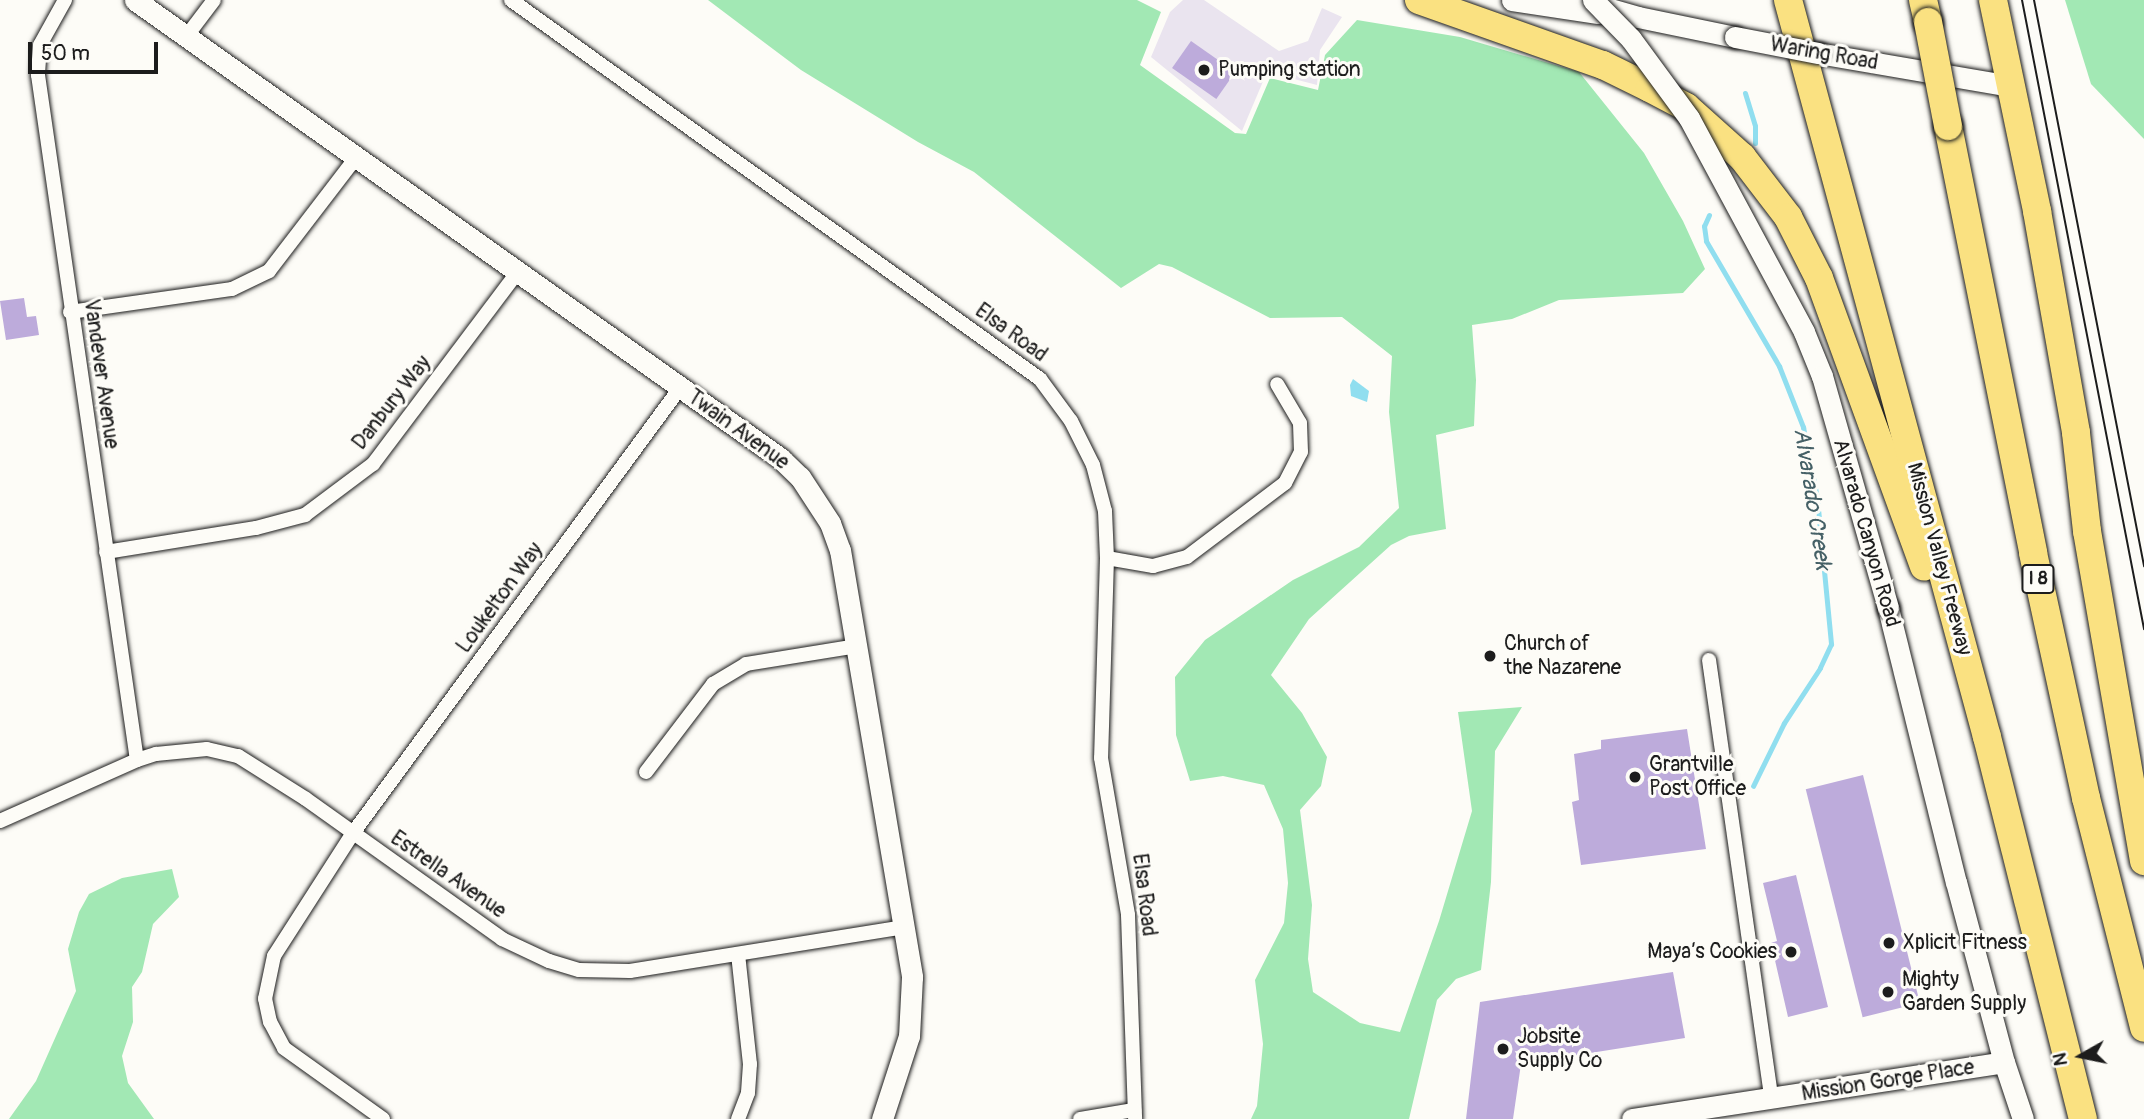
<!DOCTYPE html>
<meta charset="utf-8">
<style>
body{margin:0}
#map{position:relative;width:2144px;height:1119px;overflow:hidden;background:#fdfcf7;font-family:Pangolin,sans-serif}
div>[style]{position:absolute}
.built>*{inset:0;background:#eae4ef}
.green>*{inset:0;background:#a2e8b4}
.water>*{inset:0;background:#90deef}
.stream>*{height:5px;margin:-2.5px;padding:0 2.5px;transform-origin:2.5px;border-radius:2.5px;background:#90deef}
.building>*{inset:0;background:#bdabdb;transform-origin:0 0}
.roads{filter:drop-shadow(0 0 2px #1c1c1c) drop-shadow(0 0 2px #1c1c1c)}
.street>*{height:14px;margin:-7px;padding:0 7px;transform-origin:7px;border-radius:7px;background:#fdfcf7}
.secondary>*{height:21px;margin:-10.5px;padding:0 10.5px;transform-origin:10.5px;border-radius:10.5px;background:#fdfcf7}
.highway>*{height:28px;margin:-14px;padding:0 14px;transform-origin:14px;border-radius:14px;background:#fae181}
.tram>*{height:2px;margin:-1px;padding:0 1px;transform-origin:1px;border-radius:1px;background:#1c1c1c}
.bridges{filter:drop-shadow(0 0 2px #1c1c1c) drop-shadow(0 0 2px #1c1c1c)}
.secondary-bridge>*{height:21px;margin:-10.5px;padding:0 10.5px;transform-origin:10.5px;border-radius:10.5px;background:#fdfcf7}
.highway-bridge>*{height:28px;margin:-14px;padding:0 14px;transform-origin:14px;border-radius:14px;background:#fae181}
.dots>*{width:19px;height:19px;translate:-50% -50%;box-sizing:border-box;border:4px solid #fdfcf7;border-radius:50%}
span{translate:-50% -50%;white-space:nowrap;text-align:center;line-height:1.15;-webkit-text-stroke:6px #fdfcf7;paint-order:stroke}
.shield-label span{padding:2px 5px;background:#fdfcf7;border:2px solid;border-radius:5px;-webkit-text-stroke-width:0}
.shield-label{font-size:19px;color:#1c1c1c;font-weight:700}
.street-label{font-size:21px;color:#1c1c1c}
.poi-label{font-size:21px;color:#1c1c1c}
.left{translate:0 -50%;text-align:left}
.right{translate:-100% -50%;text-align:right}
.water-label{font-size:23px;color:#456066;font-style:italic}
.north{position:absolute;left:2046px;top:1021px;width:70px;height:70px;-webkit-text-stroke:5px #fdfcf7;paint-order:stroke;rotate:261deg;font-size:19px;font-weight:700;line-height:28px;text-align:center;color:#1c1c1c}
.north::after{content:'';display:block;margin:auto;width:24px;height:32px;background:#1c1c1c;clip-path:polygon(50% 0,100% 100%,50% 72%,0 100%)}
.scale{position:absolute;left:28px;top:42px;width:130px;height:32px;box-sizing:border-box;border:4px solid #1c1c1c;border-top:0;padding-left:9px;font-size:21px;line-height:24px;white-space:nowrap;color:#1c1c1c;-webkit-text-stroke:5px #fdfcf7;paint-order:stroke}
</style>
<div id="map">
<div class="built">
<div style="clip-path:polygon(1183px 0,1204px 0,1279px 51px,1308px 41px,1322px 8px,1342px 17px,1320px 50px,1317px 85px,1267px 72px,1242px 131px,1151px 57px,1170px 12px)"></div>
</div>
<div class="green">
<div style="clip-path:polygon(708px 0,1137px 0,1161px 12px,1140px 65px,1235px 133px,1246px 134px,1270px 78px,1318px 90px,1325px 55px,1357px 20px,1460px 37px,1579px 72px,1644px 153px,1683px 221px,1705px 269px,1683px 293px,1559px 300px,1512px 319px,1472px 325px,1476px 380px,1474px 426px,1436px 435px,1446px 529px,1409px 536px,1391px 545px,1309px 619px,1271px 675px,1302px 713px,1327px 757px,1321px 786px,1300px 810px,1312px 905px,1308px 959px,1313px 992px,1360px 1023px,1400px 1032px,1439px 921px,1472px 811px,1458px 712px,1522px 707px,1495px 751px,1491px 882px,1481px 970px,1456px 979px,1437px 1000px,1409px 1119px,1251px 1119px,1257px 1106px,1263px 1044px,1255px 980px,1284px 923px,1288px 883px,1283px 829px,1264px 785px,1223px 776px,1190px 781px,1176px 735px,1175px 677px,1205px 640px,1293px 580px,1359px 547px,1399px 508px,1389px 412px,1392px 356px,1342px 317px,1270px 318px,1172px 267px,1159px 264px,1121px 288px,974px 172px,918px 142px,801px 70px)"></div>
<div style="clip-path:polygon(2065px 0,2144px 0,2144px 139px,2091px 84px)"></div>
<div style="clip-path:polygon(172px 869px,179px 897px,153px 924px,142px 972px,132px 987px,133px 1022px,122px 1056px,128px 1083px,154px 1119px,9px 1119px,36px 1081px,76px 991px,68px 949px,79px 912px,89px 894px,122px 878px)"></div>
</div>
<div class="water">
<div style="clip-path:polygon(1353px 379px,1369px 391px,1367px 402px,1351px 396px,1350px 385px)"></div>
</div>
<div class="stream">
<div style="left:1745px;top:93px;width:34px;rotate:73deg"></div>
<div style="left:1755px;top:126px;width:17px;rotate:90deg"></div>
<div style="left:1709px;top:215px;width:12px;rotate:114deg"></div>
<div style="left:1704px;top:226px;width:15px;rotate:82deg"></div>
<div style="left:1706px;top:241px;width:145px;rotate:59.7deg"></div>
<div style="left:1779px;top:366px;width:66px;rotate:68.5deg"></div>
<div style="left:1803px;top:427px;width:72px;rotate:78.8deg"></div>
<div style="left:1817px;top:498px;width:147px;rotate:84.5deg"></div>
<div style="left:1831px;top:644px;width:26px;rotate:115deg"></div>
<div style="left:1820px;top:668px;width:66px;rotate:123.2deg"></div>
<div style="left:1784px;top:723px;width:70px;rotate:116.2deg"></div>
</div>
<div class="building">
<div style="left:1191px;top:41px;width:54px;height:33px;rotate:35deg"></div>
<div style="clip-path:polygon(24px 298px,27px 317px,36px 316px,39px 335px,6px 340px,0 301px)"></div>
<div style="clip-path:polygon(1687px 729px,1706px 849px,1581px 865px,1572px 802px,1579px 800px,1574px 754px,1601px 749px,1601px 740px)"></div>
<div style="left:1863px;top:775px;width:235px;height:59px;rotate:76deg"></div>
<div style="clip-path:polygon(1796px 875px,1828px 1007px,1788px 1017px,1771px 943px,1777px 941px,1763px 883px)"></div>
<div style="clip-path:polygon(1673px 972px,1685px 1038px,1521px 1064px,1513px 1119px,1466px 1119px,1480px 1002px)"></div>
</div>
<div class="roads">
<div class="street">
<div style="left:65px;top:0;width:51px;rotate:119.1deg"></div>
<div style="left:40px;top:45px;width:30px;rotate:94deg"></div>
<div style="left:38px;top:75px;width:692px;rotate:81.78deg"></div>
<div style="left:511px;top:0;width:651px;rotate:35.62deg"></div>
<div style="left:1040px;top:379px;width:52px;rotate:53.6deg"></div>
<div style="left:1071px;top:421px;width:49px;rotate:63.4deg"></div>
<div style="left:1093px;top:465px;width:48px;rotate:75.4deg"></div>
<div style="left:1105px;top:511px;width:47px;rotate:87.6deg"></div>
<div style="left:1107px;top:558px;width:200px;rotate:91.7deg"></div>
<div style="left:1101px;top:758px;width:159px;rotate:80.2deg"></div>
<div style="left:1128px;top:915px;width:204px;rotate:88deg"></div>
<div style="left:186px;top:37px;width:46px;rotate:-52.9deg"></div>
<div style="left:70px;top:312px;width:164px;rotate:-8.1deg"></div>
<div style="left:232px;top:289px;width:41px;rotate:-25.9deg"></div>
<div style="left:269px;top:271px;width:141px;rotate:-52.5deg"></div>
<div style="left:106px;top:552px;width:152px;rotate:-9.1deg"></div>
<div style="left:256px;top:528px;width:51px;rotate:-14.9deg"></div>
<div style="left:305px;top:515px;width:85px;rotate:-36.9deg"></div>
<div style="left:373px;top:464px;width:239px;rotate:-53deg"></div>
<div style="left:1107px;top:558px;width:47px;rotate:9.9deg"></div>
<div style="left:1153px;top:566px;width:35px;rotate:-15deg"></div>
<div style="left:1187px;top:557px;width:123px;rotate:-37.1deg"></div>
<div style="left:1285px;top:483px;width:35px;rotate:-63deg"></div>
<div style="left:1301px;top:452px;width:29px;rotate:-92deg"></div>
<div style="left:1300px;top:423px;width:45px;rotate:-120.5deg"></div>
<div style="left:1709px;top:660px;width:444px;rotate:81.9deg"></div>
<div style="left:646px;top:772px;width:111px;rotate:-52.7deg"></div>
<div style="left:713px;top:684px;width:39px;rotate:-31deg"></div>
<div style="left:746px;top:664px;width:112px;rotate:-9.2deg"></div>
<div style="left:0;top:821px;width:150px;rotate:-24deg"></div>
<div style="left:137px;top:760px;width:20px;rotate:-18deg"></div>
<div style="left:156px;top:754px;width:51px;rotate:-5.6deg"></div>
<div style="left:207px;top:749px;width:32px;rotate:13deg"></div>
<div style="left:238px;top:756px;width:80px;rotate:32.3deg"></div>
<div style="left:306px;top:799px;width:241px;rotate:35.5deg"></div>
<div style="left:502px;top:939px;width:52px;rotate:25.1deg"></div>
<div style="left:549px;top:961px;width:31px;rotate:17deg"></div>
<div style="left:579px;top:970px;width:51px;rotate:1.1deg"></div>
<div style="left:630px;top:971px;width:278px;rotate:-9.1deg"></div>
<div style="left:738px;top:954px;width:111px;rotate:83.8deg"></div>
<div style="left:750px;top:1064px;width:29px;rotate:94deg"></div>
<div style="left:748px;top:1093px;width:28px;rotate:111deg"></div>
<div style="left:383px;top:1119px;width:122px;rotate:-144.4deg"></div>
<div style="left:284px;top:1048px;width:30px;rotate:-118deg"></div>
<div style="left:270px;top:1022px;width:24px;rotate:-102deg"></div>
<div style="left:265px;top:999px;width:44px;rotate:-78.2deg"></div>
<div style="left:274px;top:956px;width:146px;rotate:-57.3deg"></div>
<div style="left:353px;top:833px;width:552px;rotate:-53.69deg"></div>
<div style="left:1080px;top:1119px;width:55px;rotate:-9.5deg"></div>
</div>
<div class="secondary">
<div style="left:135px;top:0;width:791px;rotate:35.38deg"></div>
<div style="left:780px;top:458px;width:28px;rotate:44deg"></div>
<div style="left:800px;top:477px;width:55px;rotate:56.9deg"></div>
<div style="left:830px;top:523px;width:29px;rotate:70deg"></div>
<div style="left:840px;top:550px;width:433px;rotate:80.4deg"></div>
<div style="left:912px;top:977px;width:59px;rotate:92.9deg"></div>
<div style="left:909px;top:1036px;width:87px;rotate:108deg"></div>
<div style="left:1512px;top:0;width:87px;rotate:8.6deg"></div>
<div style="left:1579px;top:0;width:61px;rotate:16.1deg"></div>
<div style="left:1638px;top:17px;width:99px;rotate:11.7deg"></div>
<div style="left:1818px;top:53px;width:196px;rotate:9.7deg"></div>
<div style="left:1888px;top:608px;width:282px;rotate:76.1deg"></div>
<div style="left:1956px;top:882px;width:186px;rotate:75.1deg"></div>
<div style="left:2004px;top:1062px;width:60px;rotate:71.6deg"></div>
<div style="left:1632px;top:1119px;width:376px;rotate:-8.7deg"></div>
</div>
<div class="highway">
<div style="left:1419px;top:0;width:195px;rotate:19.5deg"></div>
<div style="left:1603px;top:65px;width:52px;rotate:26.1deg"></div>
<div style="left:1650px;top:88px;width:41px;rotate:27.8deg"></div>
<div style="left:1686px;top:107px;width:75px;rotate:41.8deg"></div>
<div style="left:1742px;top:157px;width:76px;rotate:52.5deg"></div>
<div style="left:1788px;top:217px;width:68px;rotate:63.1deg"></div>
<div style="left:1819px;top:278px;width:307px;rotate:70deg"></div>
<div style="left:1788px;top:0;width:763px;rotate:74.89deg"></div>
<div style="left:1987px;top:737px;width:394px;rotate:75.9deg"></div>
<div style="left:1923px;top:0;width:23px;rotate:77deg"></div>
<div style="left:1993px;top:0;width:216px;rotate:78.2deg"></div>
<div style="left:2037px;top:211px;width:225px;rotate:80deg"></div>
<div style="left:2076px;top:433px;width:99px;rotate:83.6deg"></div>
<div style="left:2087px;top:531px;width:335px;rotate:80.2deg"></div>
<div style="left:1948px;top:126px;width:435px;rotate:78.7deg"></div>
<div style="left:2033px;top:553px;width:251px;rotate:77.8deg"></div>
<div style="left:2086px;top:798px;width:237px;rotate:75.8deg"></div>
</div>
</div>
<div class="tram">
<div style="left:2022px;top:0;width:641px;rotate:79.02deg"></div>
<div style="left:2034px;top:0;width:577px;rotate:79deg"></div>
</div>
<div class="bridges">
<div class="secondary-bridge">
<div style="left:1593px;top:0;width:54px;rotate:45.7deg"></div>
<div style="left:1631px;top:39px;width:98px;rotate:53.7deg"></div>
<div style="left:1689px;top:118px;width:243px;rotate:61.7deg"></div>
<div style="left:1804px;top:332px;width:48px;rotate:67.8deg"></div>
<div style="left:1822px;top:376px;width:241px;rotate:74.1deg"></div>
<div style="left:1735px;top:37px;width:85px;rotate:10.9deg"></div>
</div>
<div class="highway-bridge">
<div style="left:1928px;top:22px;width:106px;rotate:79.1deg"></div>
</div>
</div>
<div class="dots">
<div style="left:1204px;top:70px;background:#1c1c1c"></div>
<div style="left:1490px;top:656px;background:#1c1c1c"></div>
<div style="left:1635px;top:777px;background:#1c1c1c"></div>
<div style="left:1889px;top:943px;background:#1c1c1c"></div>
<div style="left:1791px;top:952px;background:#1c1c1c"></div>
<div style="left:1888px;top:992px;background:#1c1c1c"></div>
<div style="left:1503px;top:1049px;background:#1c1c1c"></div>
</div>
<div class="shield-label">
<span style="left:2038px;top:579px">I 8</span>
</div>
<div class="street-label">
<span style="left:1824px;top:54px;rotate:10deg">Waring Road</span>
<span style="left:1011px;top:333px;rotate:36deg">Elsa Road</span>
<span style="left:101px;top:374px;rotate:82deg">Vandever Avenue</span>
<span style="left:392px;top:403px;rotate:-52deg">Danbury Way</span>
<span style="left:738px;top:430px;rotate:36deg">Twain Avenue</span>
<span style="left:1866px;top:533px;rotate:74deg">Alvarado Canyon Road</span>
<span style="left:1939px;top:559px;rotate:75deg">Mission Valley Freeway</span>
<span style="left:500px;top:598px;rotate:-54deg">Loukelton Way</span>
<span style="left:448px;top:875px;rotate:35deg">Estrella Avenue</span>
<span style="left:1144px;top:895px;rotate:83deg">Elsa Road</span>
<span style="left:1888px;top:1081px;rotate:-9deg">Mission Gorge Place</span>
</div>
<div class="poi-label">
<span class="left" style="left:1218px;top:70px">Pumping station</span>
<span class="left" style="left:1504px;top:656px">Church of<br>the Nazarene</span>
<span class="left" style="left:1649px;top:777px">Grantville<br>Post Office</span>
<span class="left" style="left:1903px;top:943px">Xplicit Fitness</span>
<span class="right" style="left:1777px;top:952px">Maya’s Cookies</span>
<span class="left" style="left:1902px;top:992px">Mighty<br>Garden Supply</span>
<span class="left" style="left:1517px;top:1049px">Jobsite<br>Supply Co</span>
</div>
<div class="water-label">
<span style="left:1812px;top:499px;rotate:81deg">Alvarado Creek</span>
</div>
<div class="north">N</div>
<div class="scale">50 m</div>
</div>
